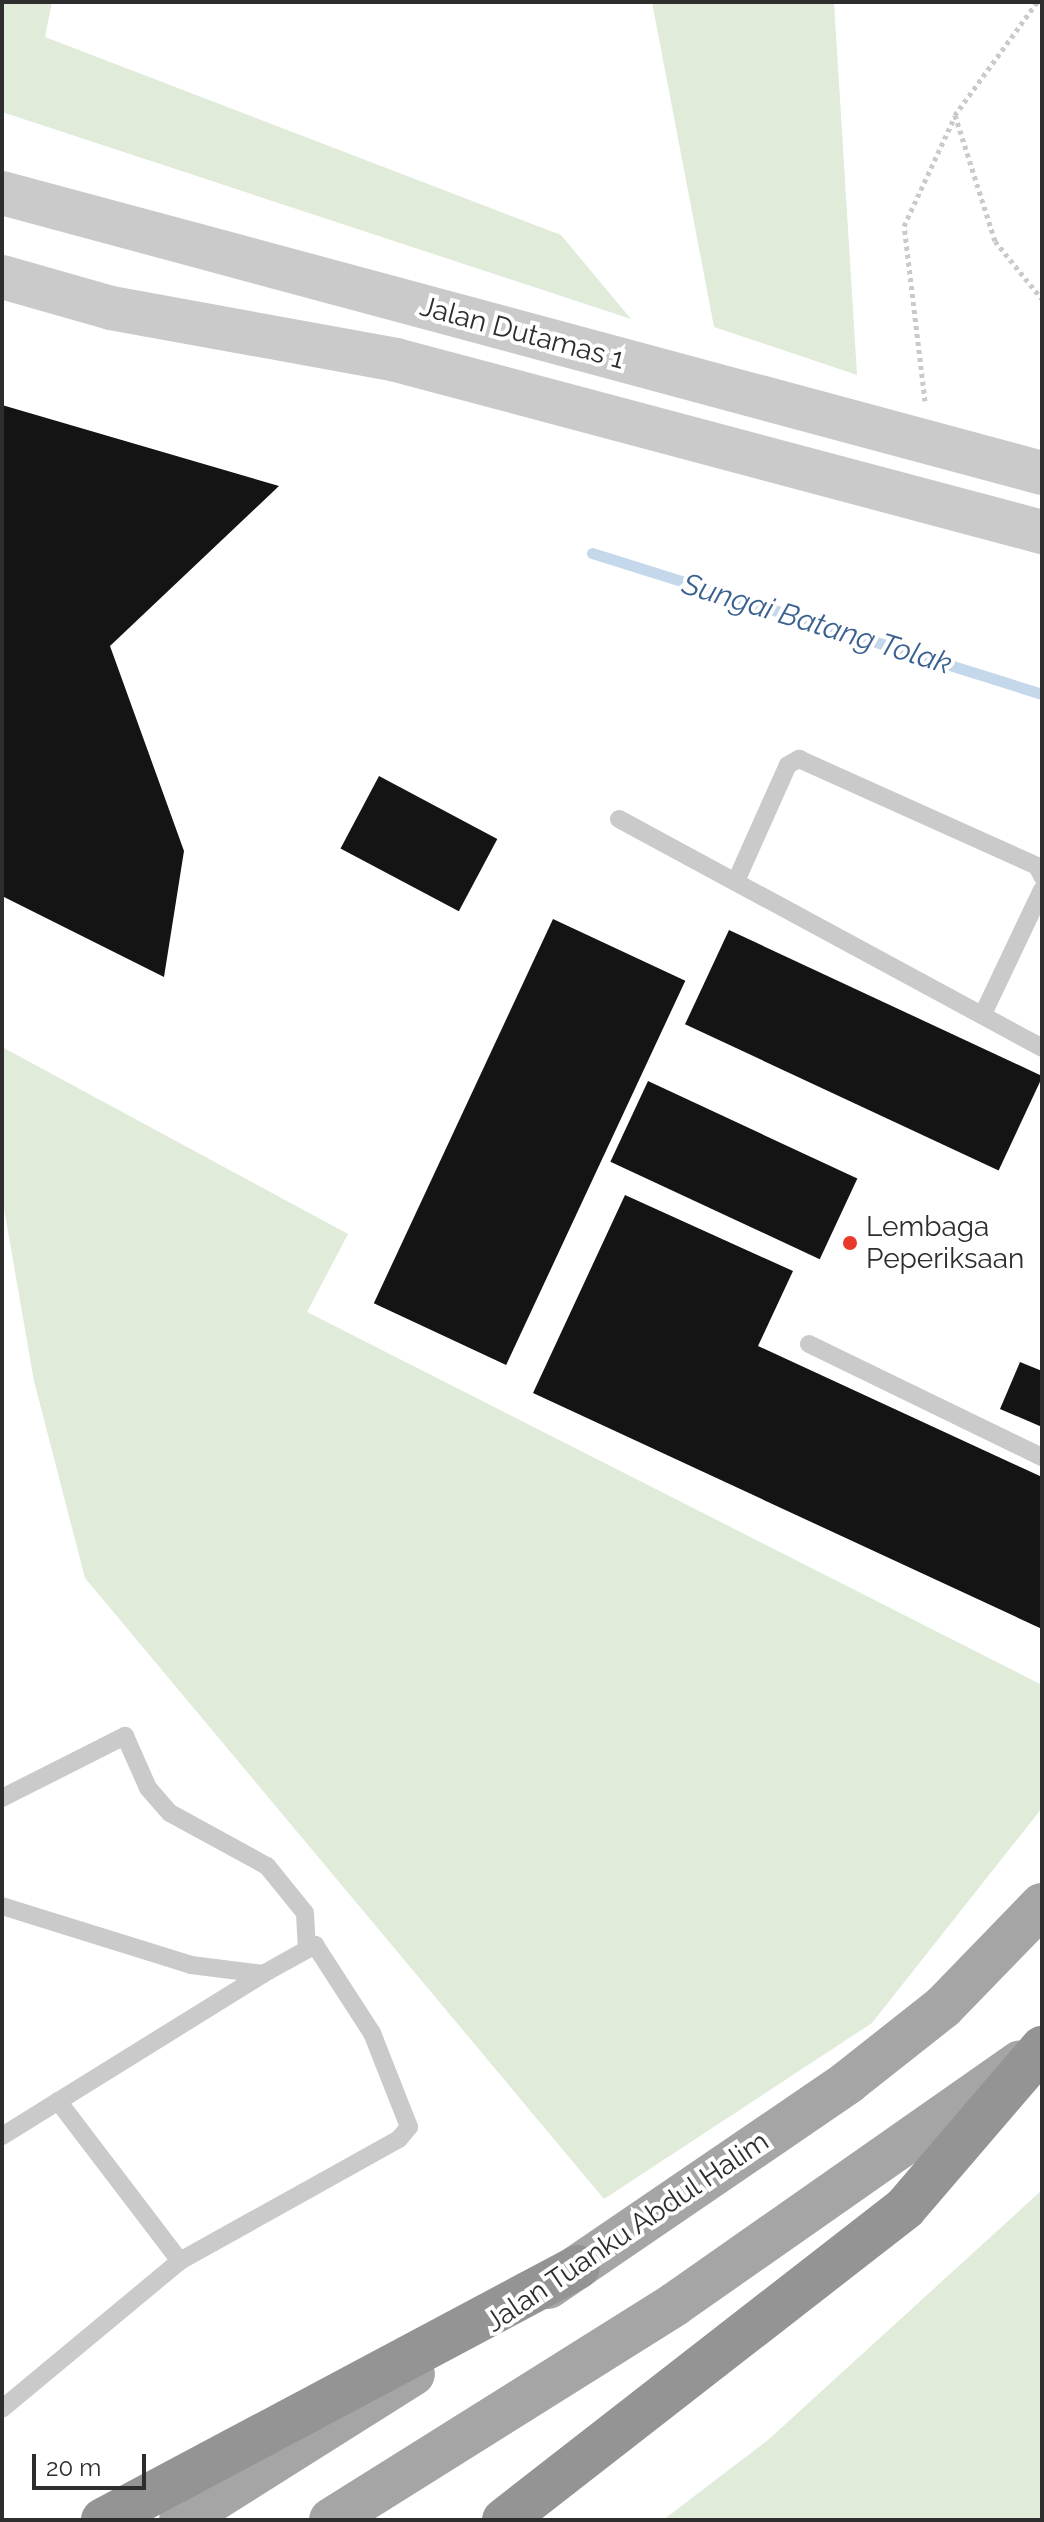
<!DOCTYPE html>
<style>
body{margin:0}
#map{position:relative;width:1044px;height:2522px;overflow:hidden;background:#fff;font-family:Raleway,sans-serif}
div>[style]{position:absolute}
.green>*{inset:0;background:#e0ebda}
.stream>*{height:11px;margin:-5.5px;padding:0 5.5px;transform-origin:5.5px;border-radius:5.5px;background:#c5d7eb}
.building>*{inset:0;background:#141414;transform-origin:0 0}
.path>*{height:5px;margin-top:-2.5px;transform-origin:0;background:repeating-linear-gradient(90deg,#cacaca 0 4px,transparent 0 8px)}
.service>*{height:18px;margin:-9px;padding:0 9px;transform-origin:9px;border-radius:9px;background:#cacaca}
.tertiary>*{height:44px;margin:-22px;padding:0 22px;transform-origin:22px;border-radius:22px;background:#cacaca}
.primary>*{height:44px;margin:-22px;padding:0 22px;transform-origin:22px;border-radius:22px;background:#a5a5a5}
.motorway>*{height:44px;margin:-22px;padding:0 22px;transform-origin:22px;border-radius:22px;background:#949494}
.dots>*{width:22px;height:22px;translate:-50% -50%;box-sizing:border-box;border:4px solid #fff;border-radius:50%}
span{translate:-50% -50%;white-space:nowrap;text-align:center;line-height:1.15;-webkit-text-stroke:8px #fff;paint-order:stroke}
.street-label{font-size:28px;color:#2d2d2d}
.poi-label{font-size:28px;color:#2d2d2d}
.left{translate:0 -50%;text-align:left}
.water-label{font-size:30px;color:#3a618f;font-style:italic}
.frame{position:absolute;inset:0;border:4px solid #2d2d2d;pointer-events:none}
.scale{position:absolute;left:32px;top:2454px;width:114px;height:36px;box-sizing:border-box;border:4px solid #2d2d2d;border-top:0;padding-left:10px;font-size:24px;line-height:28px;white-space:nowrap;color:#2d2d2d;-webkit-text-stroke:6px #fff;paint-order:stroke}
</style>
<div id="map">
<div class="green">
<div style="clip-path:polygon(2px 2px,52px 2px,45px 37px,561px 235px,631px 319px,2px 112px)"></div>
<div style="clip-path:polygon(652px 2px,834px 2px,857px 375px,714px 327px)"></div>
<div style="clip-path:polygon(2px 1047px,348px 1234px,307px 1312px,1042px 1685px,1042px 1808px,872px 2023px,604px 2199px,85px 1578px,34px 1381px,2px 1197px)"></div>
<div style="clip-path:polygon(1042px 2190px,1042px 2520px,663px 2520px,768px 2440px)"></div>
</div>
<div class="stream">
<div style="left:592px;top:553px;width:472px;rotate:17.4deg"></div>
</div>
<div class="building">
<div style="clip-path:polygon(2px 405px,279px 486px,110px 646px,184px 851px,164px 977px,2px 896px)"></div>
<div style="left:379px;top:776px;width:134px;height:82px;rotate:28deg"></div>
<div style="left:553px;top:919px;width:146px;height:424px;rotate:25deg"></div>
<div style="left:729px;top:930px;width:346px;height:104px;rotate:25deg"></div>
<div style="left:648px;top:1081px;width:231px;height:89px;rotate:25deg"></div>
<div style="clip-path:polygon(625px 1195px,793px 1271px,758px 1346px,1042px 1477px,1042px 1629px,533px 1393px)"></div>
<div style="clip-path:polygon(1020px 1362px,1042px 1371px,1042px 1427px,1000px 1409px)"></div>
</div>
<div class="path">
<div style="left:1037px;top:2px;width:140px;rotate:126deg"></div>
<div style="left:955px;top:115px;width:132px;rotate:72.4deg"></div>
<div style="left:995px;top:241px;width:75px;rotate:51deg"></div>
<div style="left:925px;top:401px;width:176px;rotate:-96.8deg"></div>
<div style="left:904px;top:226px;width:121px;rotate:-65.1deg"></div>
</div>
<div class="service">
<div style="left:619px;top:819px;width:481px;rotate:28.4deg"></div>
<div style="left:736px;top:881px;width:127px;rotate:-65.9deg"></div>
<div style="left:788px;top:765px;width:13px;rotate:-29deg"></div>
<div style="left:799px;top:759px;width:261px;rotate:24.2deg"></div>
<div style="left:1037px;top:866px;width:11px;rotate:63deg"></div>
<div style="left:983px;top:1014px;width:137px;rotate:-64.6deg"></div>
<div style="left:809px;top:1344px;width:259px;rotate:25.9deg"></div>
<div style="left:2px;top:1798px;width:138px;rotate:-26.8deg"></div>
<div style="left:125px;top:1736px;width:57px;rotate:66.1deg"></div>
<div style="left:148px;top:1788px;width:33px;rotate:49deg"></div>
<div style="left:170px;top:1813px;width:111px;rotate:28.7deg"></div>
<div style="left:267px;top:1866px;width:60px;rotate:51deg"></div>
<div style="left:305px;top:1913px;width:35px;rotate:87deg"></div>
<div style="left:2px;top:1906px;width:198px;rotate:17.3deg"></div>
<div style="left:191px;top:1965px;width:73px;rotate:7.1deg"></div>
<div style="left:263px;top:1974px;width:60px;rotate:-29.1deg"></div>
<div style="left:315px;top:1945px;width:105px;rotate:57.1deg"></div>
<div style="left:372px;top:2033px;width:101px;rotate:68.5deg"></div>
<div style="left:409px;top:2127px;width:16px;rotate:130deg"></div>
<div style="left:399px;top:2139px;width:251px;rotate:150.9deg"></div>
<div style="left:180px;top:2261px;width:231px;rotate:140.3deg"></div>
<div style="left:58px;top:2101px;width:201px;rotate:52.7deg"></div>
<div style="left:2px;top:2136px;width:307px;rotate:-31.8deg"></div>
</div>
<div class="tertiary">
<div style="left:2px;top:193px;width:1077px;rotate:15.07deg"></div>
<div style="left:2px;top:277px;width:113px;rotate:15.9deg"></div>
<div style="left:111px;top:308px;width:290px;rotate:10.3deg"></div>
<div style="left:396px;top:360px;width:669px;rotate:14.91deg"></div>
</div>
<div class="primary">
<div style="left:548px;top:2287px;width:363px;rotate:-34.3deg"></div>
<div style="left:848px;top:2082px;width:121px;rotate:-38.3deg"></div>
<div style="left:943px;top:2007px;width:142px;rotate:-45.9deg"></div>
<div style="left:181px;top:2520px;width:274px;rotate:-32.2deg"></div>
<div style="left:331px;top:2520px;width:406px;rotate:-32.1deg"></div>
<div style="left:675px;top:2304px;width:421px;rotate:-35deg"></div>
</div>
<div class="motorway">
<div style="left:103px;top:2520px;width:538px;rotate:-28.04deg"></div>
<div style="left:504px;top:2520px;width:508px;rotate:-37.88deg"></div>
<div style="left:905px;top:2208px;width:211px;rotate:-49.4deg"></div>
</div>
<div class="dots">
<div style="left:850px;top:1243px;background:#e73a2b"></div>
</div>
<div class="street-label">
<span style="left:522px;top:333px;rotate:15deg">Jalan Dutamas 1</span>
<span style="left:627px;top:2232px;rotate:-34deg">Jalan Tuanku Abdul Halim</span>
</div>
<div class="poi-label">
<span class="left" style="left:866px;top:1243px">Lembaga<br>Peperiksaan</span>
</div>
<div class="water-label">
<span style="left:817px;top:624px;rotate:17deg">Sungai Batang Tolak</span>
</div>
<div class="frame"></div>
<div class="scale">20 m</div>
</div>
